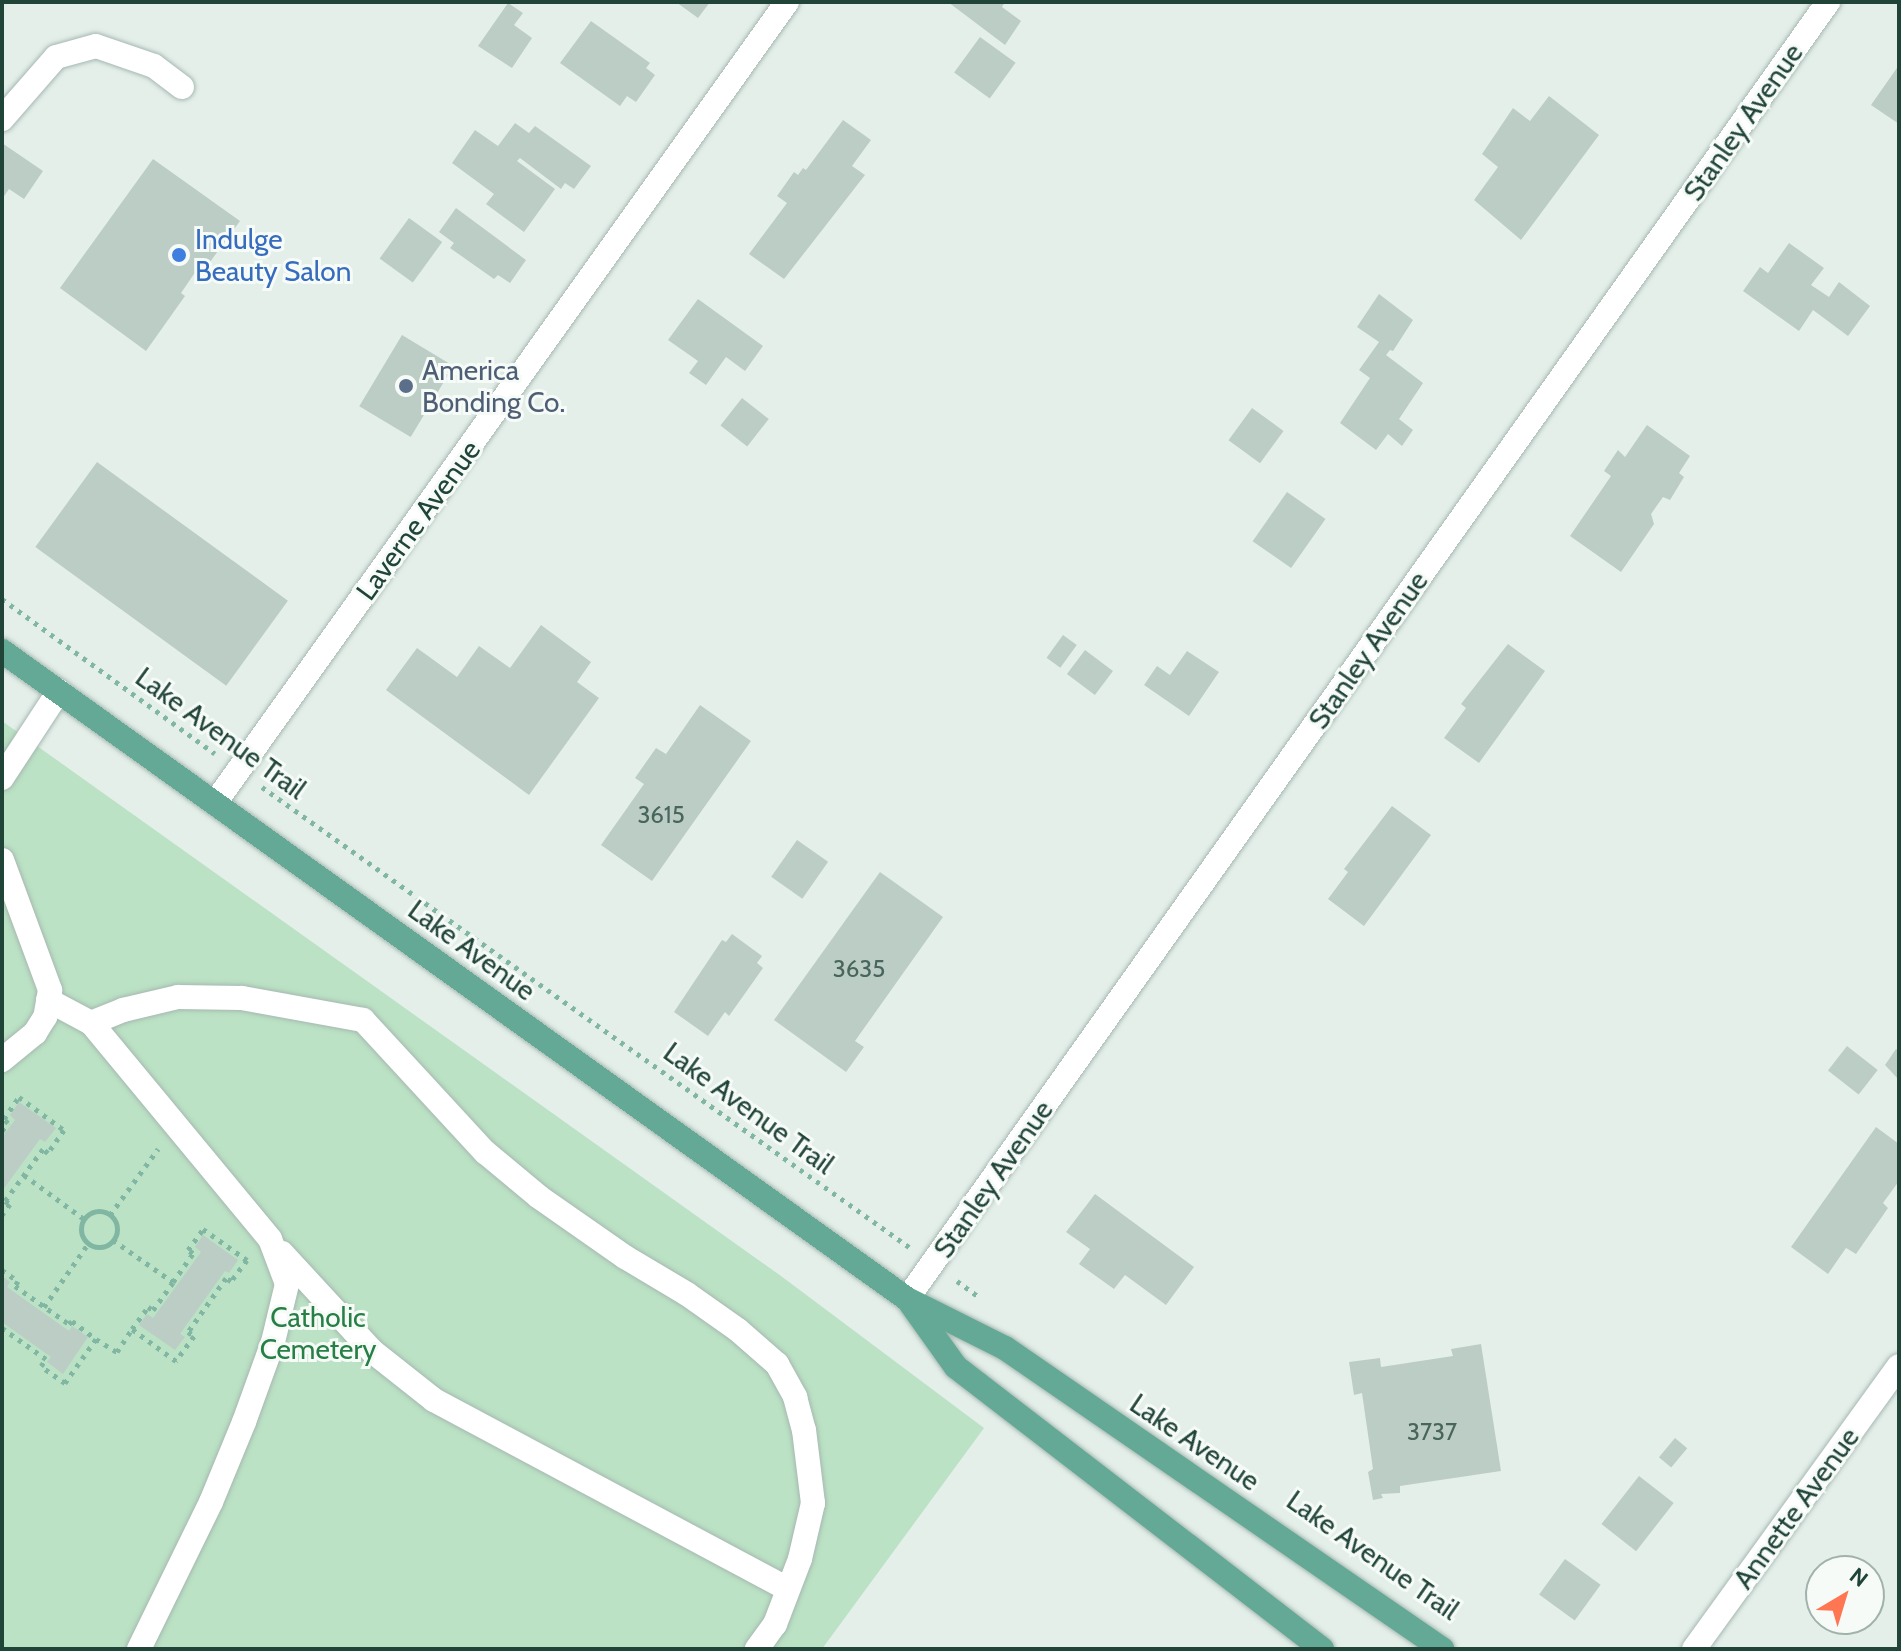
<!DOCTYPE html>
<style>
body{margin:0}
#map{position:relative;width:1901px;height:1651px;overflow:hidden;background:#e4efea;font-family:Cabin,sans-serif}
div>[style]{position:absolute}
.green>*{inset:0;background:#bbe2c4}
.building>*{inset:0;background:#bccdc6;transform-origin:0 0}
.path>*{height:5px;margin-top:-2.5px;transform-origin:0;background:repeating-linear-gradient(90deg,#81b6a3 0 4px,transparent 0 10px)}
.path>.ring{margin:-2.5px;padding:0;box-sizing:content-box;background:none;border:5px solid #81b6a3;border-radius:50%}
.roads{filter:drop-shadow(0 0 2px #a6b8b1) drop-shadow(0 0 2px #a6b8b1)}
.minor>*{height:24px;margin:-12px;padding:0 12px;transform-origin:12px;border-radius:12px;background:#fff}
.major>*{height:24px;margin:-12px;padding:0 12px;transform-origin:12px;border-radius:12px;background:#64a995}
.dots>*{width:22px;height:22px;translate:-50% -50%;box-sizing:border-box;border:4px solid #f6fbf8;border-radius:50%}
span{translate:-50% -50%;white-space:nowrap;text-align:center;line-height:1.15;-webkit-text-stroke:6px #f6fbf8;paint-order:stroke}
.number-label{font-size:24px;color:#48665c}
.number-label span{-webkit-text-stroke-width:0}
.street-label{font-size:28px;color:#214439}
.shop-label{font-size:28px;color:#366cbe}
.left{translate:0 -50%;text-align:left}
.service-label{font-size:28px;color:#4e5e75}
.park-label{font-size:28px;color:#267f45}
.frame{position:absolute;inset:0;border:4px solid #214439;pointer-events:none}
.north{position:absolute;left:1805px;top:1555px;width:80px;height:80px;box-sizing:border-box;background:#f6fbf8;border:2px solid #a1b2ac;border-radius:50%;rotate:38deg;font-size:22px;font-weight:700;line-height:32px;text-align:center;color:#214439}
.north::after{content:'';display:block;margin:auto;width:28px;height:36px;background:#ff7652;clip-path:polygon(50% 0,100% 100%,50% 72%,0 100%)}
</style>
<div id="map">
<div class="green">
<div style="clip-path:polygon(2px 721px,781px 1276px,984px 1428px,822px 1649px,2px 1649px)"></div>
</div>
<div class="building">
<div style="clip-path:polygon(676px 2px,710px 2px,698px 18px)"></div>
<div style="clip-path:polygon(948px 2px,1005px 2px,1002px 7px,1021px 21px,1005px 45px)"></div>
<div style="clip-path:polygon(508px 3px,523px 13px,514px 25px,532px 38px,512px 68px,478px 46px)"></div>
<div style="clip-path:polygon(591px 21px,650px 63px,646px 68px,655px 75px,636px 102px,627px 96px,620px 106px,560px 63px)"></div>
<div style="left:980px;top:37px;width:44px;height:44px;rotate:36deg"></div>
<div style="clip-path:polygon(1899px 65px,1899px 124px,1871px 105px)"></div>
<div style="clip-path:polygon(1549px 96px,1599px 135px,1521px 240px,1474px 200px,1498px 167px,1482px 154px,1513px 108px,1530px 121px)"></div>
<div style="clip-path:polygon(843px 120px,871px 140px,852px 166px,865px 175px,784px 279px,749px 254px,787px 203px,777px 196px,794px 172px,798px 175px,803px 168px,806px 170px)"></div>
<div style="clip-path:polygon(515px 123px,529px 133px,535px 126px,591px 166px,574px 189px,565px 183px,561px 189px,520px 158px,517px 161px,555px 189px,524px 232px,486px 204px,494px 194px,452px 163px,475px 130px,498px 146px)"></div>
<div style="clip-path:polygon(2px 143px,43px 171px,24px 199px,9px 189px,2px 199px)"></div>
<div style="clip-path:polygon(153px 159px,240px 221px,199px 277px,194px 274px,181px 293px,185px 296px,146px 351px,60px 288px)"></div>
<div style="clip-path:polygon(456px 208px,526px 260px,510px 283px,498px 275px,494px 279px,450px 248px,454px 243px,439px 232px)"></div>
<div style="left:409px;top:218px;width:41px;height:50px;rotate:36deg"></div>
<div style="clip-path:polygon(1789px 243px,1824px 268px,1811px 285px,1829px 297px,1839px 282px,1870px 306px,1848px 336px,1813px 310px,1799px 331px,1743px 291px,1760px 267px,1768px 273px)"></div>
<div style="clip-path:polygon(1379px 294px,1413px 320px,1393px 351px,1390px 350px,1386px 355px,1423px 383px,1399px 419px,1413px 430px,1402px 446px,1388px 434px,1376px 450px,1340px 423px,1370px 378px,1359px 370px,1379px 342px,1357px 327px)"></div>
<div style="clip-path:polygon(698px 299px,763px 346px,745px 371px,726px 357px,706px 385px,689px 373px,698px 361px,668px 340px)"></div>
<div style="left:402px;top:335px;width:60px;height:83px;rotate:31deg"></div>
<div style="left:742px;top:398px;width:34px;height:35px;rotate:38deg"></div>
<div style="left:1252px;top:408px;width:39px;height:40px;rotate:36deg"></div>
<div style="clip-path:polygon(1647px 425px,1690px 456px,1679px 473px,1684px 477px,1670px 500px,1663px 497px,1651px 514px,1654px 524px,1621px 572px,1570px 536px,1611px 476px,1604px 471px,1618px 450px,1625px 457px)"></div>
<div style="left:97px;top:462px;width:236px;height:105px;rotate:36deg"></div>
<div style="left:1287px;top:492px;width:47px;height:60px;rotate:35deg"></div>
<div style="clip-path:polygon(541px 625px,591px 662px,577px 682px,599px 698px,529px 795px,386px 690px,417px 648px,457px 677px,479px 646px,510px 668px)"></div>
<div style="left:1063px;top:635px;width:17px;height:28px;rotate:36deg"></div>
<div style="clip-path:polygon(1508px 644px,1545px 671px,1479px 763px,1444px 738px,1466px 708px,1461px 704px)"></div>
<div style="left:1085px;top:650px;width:35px;height:30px;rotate:37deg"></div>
<div style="clip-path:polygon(1187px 651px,1219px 672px,1189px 716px,1144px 685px,1157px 666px,1170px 675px)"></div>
<div style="clip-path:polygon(700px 705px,751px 741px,652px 881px,601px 845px,644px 784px,635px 778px,656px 748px,666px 754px)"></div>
<div style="clip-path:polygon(1392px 806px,1431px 835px,1364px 926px,1328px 899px,1348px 872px,1344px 869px)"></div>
<div style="left:797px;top:840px;width:38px;height:45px;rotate:35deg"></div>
<div style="clip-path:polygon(880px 872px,943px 917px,855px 1041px,864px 1047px,846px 1072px,774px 1020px)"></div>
<div style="clip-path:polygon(732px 934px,762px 956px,757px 963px,763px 968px,729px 1016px,725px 1012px,708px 1036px,674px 1012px,722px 940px,726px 942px)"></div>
<div style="left:1847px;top:1046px;width:39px;height:31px;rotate:38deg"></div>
<div style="clip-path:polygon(1896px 1049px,1899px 1051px,1899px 1080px,1885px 1065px)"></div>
<div style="clip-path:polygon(19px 1102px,56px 1128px,45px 1142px,40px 1139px,2px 1191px,2px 1137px,15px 1120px,10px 1115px)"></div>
<div style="clip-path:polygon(1876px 1127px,1899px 1144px,1899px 1181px,1883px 1203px,1888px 1208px,1856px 1254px,1846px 1248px,1828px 1274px,1791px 1247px)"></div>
<div style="clip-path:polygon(1095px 1194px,1194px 1267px,1166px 1305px,1125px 1275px,1114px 1289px,1079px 1264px,1090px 1249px,1066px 1232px)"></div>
<div style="clip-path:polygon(203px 1235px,238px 1260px,229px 1273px,225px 1271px,180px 1334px,185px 1337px,175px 1350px,139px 1325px,147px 1314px,153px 1318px,201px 1252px,195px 1247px)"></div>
<div style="clip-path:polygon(2px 1276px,10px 1282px,7px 1287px,69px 1331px,72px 1326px,88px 1337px,63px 1374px,47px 1362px,51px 1357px,2px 1322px)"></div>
<div style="clip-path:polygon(1481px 1344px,1501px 1471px,1400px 1486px,1400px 1493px,1381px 1494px,1383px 1498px,1373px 1500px,1368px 1472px,1373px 1469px,1362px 1393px,1354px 1395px,1349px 1362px,1380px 1358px,1381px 1367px,1453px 1356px,1451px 1349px)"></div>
<div style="left:1675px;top:1438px;width:16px;height:25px;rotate:40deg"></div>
<div style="left:1639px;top:1476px;width:44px;height:61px;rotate:38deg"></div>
<div style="left:1565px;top:1559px;width:44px;height:44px;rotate:36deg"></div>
</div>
<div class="path">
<div style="left:2px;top:599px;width:263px;rotate:36deg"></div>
<div style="left:262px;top:787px;width:794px;rotate:35.41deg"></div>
<div style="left:2px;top:1131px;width:10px;rotate:-53deg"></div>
<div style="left:8px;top:1123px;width:6px;rotate:-135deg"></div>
<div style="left:4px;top:1119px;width:27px;rotate:-56deg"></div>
<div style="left:19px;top:1097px;width:56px;rotate:36.3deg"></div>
<div style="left:64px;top:1130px;width:28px;rotate:125deg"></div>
<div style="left:48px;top:1153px;width:6px;rotate:-141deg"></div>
<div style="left:43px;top:1149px;width:64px;rotate:126.2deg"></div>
<div style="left:5px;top:1201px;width:6px;rotate:31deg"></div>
<div style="left:10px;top:1204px;width:14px;rotate:126deg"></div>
<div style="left:24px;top:1175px;width:74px;rotate:36.3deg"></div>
<div class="ring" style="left:81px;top:1211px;width:31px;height:31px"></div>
<div style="left:110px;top:1215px;width:82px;rotate:-54deg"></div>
<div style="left:203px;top:1229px;width:54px;rotate:35.2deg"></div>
<div style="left:247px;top:1260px;width:26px;rotate:127deg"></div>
<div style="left:231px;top:1281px;width:6px;rotate:-149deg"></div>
<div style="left:226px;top:1278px;width:66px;rotate:125.1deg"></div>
<div style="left:188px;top:1332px;width:7px;rotate:34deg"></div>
<div style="left:194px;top:1336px;width:31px;rotate:126deg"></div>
<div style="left:176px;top:1361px;width:54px;rotate:-144deg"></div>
<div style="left:132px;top:1329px;width:27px;rotate:-54deg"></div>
<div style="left:148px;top:1307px;width:6px;rotate:31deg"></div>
<div style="left:153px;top:1310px;width:34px;rotate:-54deg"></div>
<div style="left:173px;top:1282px;width:35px;rotate:-55deg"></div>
<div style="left:193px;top:1253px;width:6px;rotate:-149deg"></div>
<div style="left:188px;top:1250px;width:26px;rotate:-54deg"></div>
<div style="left:113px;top:1240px;width:73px;rotate:35deg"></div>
<div style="left:2px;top:1270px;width:19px;rotate:35deg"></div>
<div style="left:18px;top:1281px;width:6px;rotate:121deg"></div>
<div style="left:15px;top:1286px;width:66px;rotate:35.1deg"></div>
<div style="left:69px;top:1324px;width:4px;rotate:-45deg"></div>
<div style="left:72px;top:1321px;width:30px;rotate:37deg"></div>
<div style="left:96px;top:1339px;width:54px;rotate:125.2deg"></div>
<div style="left:65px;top:1383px;width:29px;rotate:-145deg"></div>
<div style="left:41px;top:1366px;width:9px;rotate:-54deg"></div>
<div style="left:46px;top:1359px;width:54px;rotate:-144.8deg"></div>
<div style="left:957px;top:1281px;width:26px;rotate:36deg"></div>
<div style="left:44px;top:1307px;width:77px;rotate:-55.1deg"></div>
<div style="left:96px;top:1339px;width:25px;rotate:32deg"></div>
<div style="left:117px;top:1352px;width:27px;rotate:-57deg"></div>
</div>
<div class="roads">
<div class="minor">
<div style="left:2px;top:119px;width:82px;rotate:-48.9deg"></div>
<div style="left:56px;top:57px;width:41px;rotate:-15.4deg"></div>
<div style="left:96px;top:46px;width:61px;rotate:19deg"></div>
<div style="left:154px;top:66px;width:35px;rotate:37deg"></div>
<div style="left:2px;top:778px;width:104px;rotate:-56.8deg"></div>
<div style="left:215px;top:803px;width:984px;rotate:-54.47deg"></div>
<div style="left:2px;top:860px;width:139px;rotate:69.7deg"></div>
<div style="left:50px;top:990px;width:27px;rotate:100deg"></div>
<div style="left:45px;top:1017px;width:19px;rotate:122deg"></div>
<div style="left:35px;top:1033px;width:43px;rotate:140.7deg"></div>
<div style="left:48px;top:1000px;width:49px;rotate:28.1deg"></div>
<div style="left:282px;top:1253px;width:133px;rotate:47.4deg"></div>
<div style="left:372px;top:1351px;width:79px;rotate:38.3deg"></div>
<div style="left:434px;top:1400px;width:399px;rotate:28.1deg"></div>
<div style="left:907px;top:1299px;width:1591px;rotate:-54.62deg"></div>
<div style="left:139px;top:1649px;width:164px;rotate:-63.9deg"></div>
<div style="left:211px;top:1502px;width:87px;rotate:-67.6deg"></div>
<div style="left:244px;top:1422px;width:85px;rotate:-70.1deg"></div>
<div style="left:273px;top:1342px;width:60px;rotate:-76.4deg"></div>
<div style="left:287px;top:1284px;width:48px;rotate:-110.7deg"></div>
<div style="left:270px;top:1239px;width:281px;rotate:-129.6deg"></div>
<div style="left:91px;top:1023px;width:35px;rotate:-22deg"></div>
<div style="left:123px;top:1010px;width:57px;rotate:-13.3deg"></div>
<div style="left:178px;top:997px;width:64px;rotate:0.9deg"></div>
<div style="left:242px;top:998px;width:123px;rotate:10.3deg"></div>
<div style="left:363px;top:1020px;width:180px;rotate:47.3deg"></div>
<div style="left:485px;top:1152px;width:70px;rotate:39.8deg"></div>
<div style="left:539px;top:1197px;width:105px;rotate:34.9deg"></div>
<div style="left:625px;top:1257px;width:72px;rotate:30.8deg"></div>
<div style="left:687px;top:1294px;width:62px;rotate:35.2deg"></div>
<div style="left:738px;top:1330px;width:52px;rotate:41.1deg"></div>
<div style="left:777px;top:1364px;width:38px;rotate:61deg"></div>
<div style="left:795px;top:1397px;width:34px;rotate:75deg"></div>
<div style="left:804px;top:1430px;width:74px;rotate:83deg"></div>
<div style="left:813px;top:1503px;width:57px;rotate:103.1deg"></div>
<div style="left:800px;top:1559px;width:70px;rotate:111deg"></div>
<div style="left:775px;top:1624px;width:31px;rotate:126deg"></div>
<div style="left:1694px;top:1649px;width:349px;rotate:-54.1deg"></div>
</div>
<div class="major">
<div style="left:2px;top:651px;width:1113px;rotate:35.6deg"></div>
<div style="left:907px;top:1299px;width:110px;rotate:26.6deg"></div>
<div style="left:1005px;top:1348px;width:531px;rotate:34.56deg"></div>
<div style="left:911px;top:1304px;width:77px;rotate:54.5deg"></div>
<div style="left:956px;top:1367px;width:462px;rotate:37.6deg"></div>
</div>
</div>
<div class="dots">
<div style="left:179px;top:255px;background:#3f7fe0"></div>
<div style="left:406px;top:386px;background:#5c6f8a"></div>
</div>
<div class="number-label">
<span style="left:661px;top:815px">3615</span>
<span style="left:859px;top:969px">3635</span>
<span style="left:1432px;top:1432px">3737</span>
</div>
<div class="street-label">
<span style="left:1743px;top:122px;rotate:-55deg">Stanley Avenue</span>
<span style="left:418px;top:520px;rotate:-54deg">Laverne Avenue</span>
<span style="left:1368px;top:650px;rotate:-55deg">Stanley Avenue</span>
<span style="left:221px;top:733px;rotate:36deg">Lake Avenue Trail</span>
<span style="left:472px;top:950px;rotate:36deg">Lake Avenue</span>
<span style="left:749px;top:1108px;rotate:36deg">Lake Avenue Trail</span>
<span style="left:993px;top:1179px;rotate:-55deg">Stanley Avenue</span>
<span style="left:1195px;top:1442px;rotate:34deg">Lake Avenue</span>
<span style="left:1796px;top:1508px;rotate:-54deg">Annette Avenue</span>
<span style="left:1373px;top:1555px;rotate:35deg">Lake Avenue Trail</span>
</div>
<div class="shop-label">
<span class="left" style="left:195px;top:255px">Indulge<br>Beauty Salon</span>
</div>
<div class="service-label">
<span class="left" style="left:422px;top:386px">America<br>Bonding Co.</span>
</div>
<div class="park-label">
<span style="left:318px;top:1333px">Catholic<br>Cemetery</span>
</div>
<div class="frame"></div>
<div class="north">N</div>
</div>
